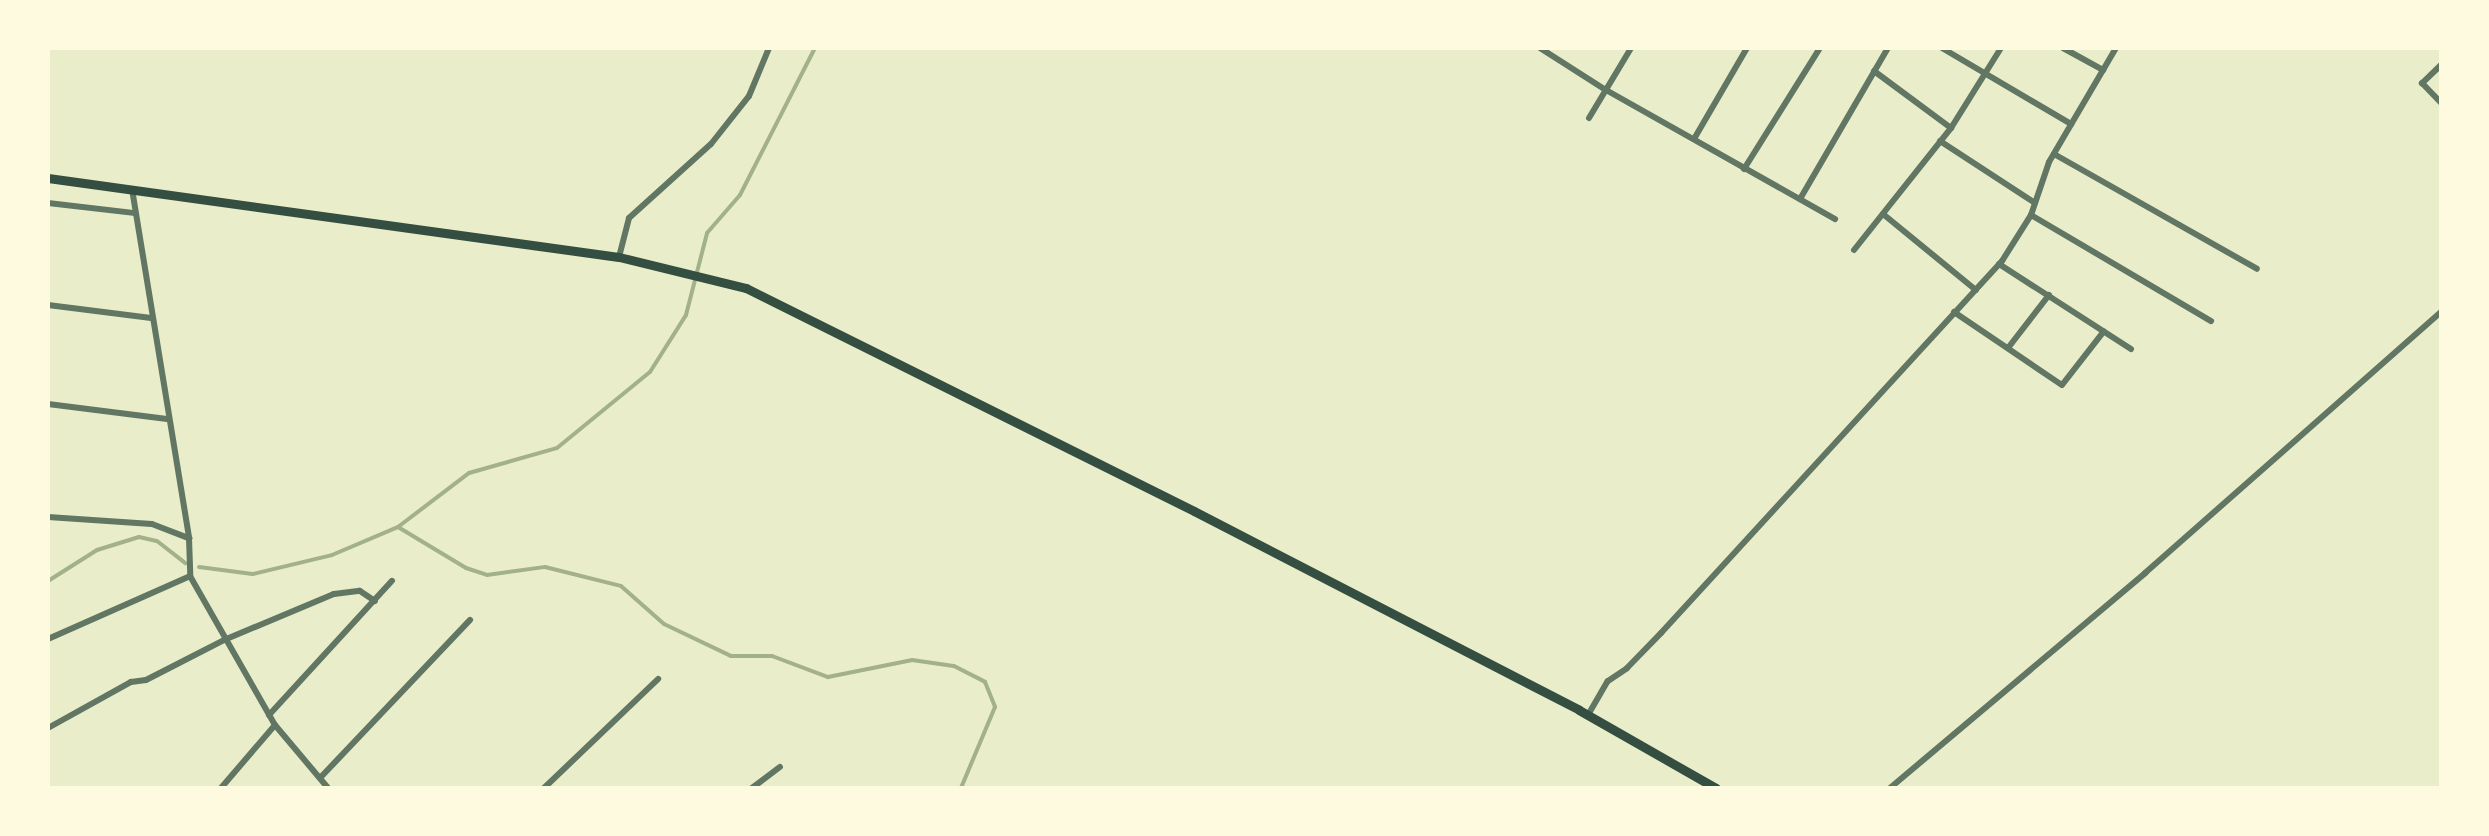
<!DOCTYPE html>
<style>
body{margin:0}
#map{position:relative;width:2489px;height:836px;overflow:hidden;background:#e9edc9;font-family:"Sofia Sans Condensed",sans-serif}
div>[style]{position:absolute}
.stream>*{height:4px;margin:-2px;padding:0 2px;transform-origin:2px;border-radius:2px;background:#a3b18a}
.minor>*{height:6px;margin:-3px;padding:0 3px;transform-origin:3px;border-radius:3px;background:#617663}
.primary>*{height:9px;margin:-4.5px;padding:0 4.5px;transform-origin:4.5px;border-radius:4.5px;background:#344e41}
span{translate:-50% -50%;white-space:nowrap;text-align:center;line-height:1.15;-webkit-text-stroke:8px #fefae0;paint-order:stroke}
.frame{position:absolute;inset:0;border:50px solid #fefae0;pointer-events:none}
</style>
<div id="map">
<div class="stream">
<div style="left:398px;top:527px;width:89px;rotate:-37.3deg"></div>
<div style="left:469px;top:473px;width:91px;rotate:-15.9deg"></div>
<div style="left:557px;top:448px;width:120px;rotate:-39.3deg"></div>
<div style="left:650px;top:372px;width:67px;rotate:-57.7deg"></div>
<div style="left:686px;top:315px;width:85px;rotate:-75.6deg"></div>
<div style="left:707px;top:233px;width:50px;rotate:-49deg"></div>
<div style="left:740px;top:195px;width:165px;rotate:-63deg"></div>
<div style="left:199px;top:567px;width:54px;rotate:7.4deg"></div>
<div style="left:253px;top:574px;width:81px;rotate:-13.5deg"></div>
<div style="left:332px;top:555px;width:72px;rotate:-23deg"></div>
<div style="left:398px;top:527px;width:79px;rotate:31.1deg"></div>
<div style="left:466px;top:568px;width:22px;rotate:18deg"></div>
<div style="left:487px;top:575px;width:59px;rotate:-7.9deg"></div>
<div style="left:545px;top:567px;width:78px;rotate:14deg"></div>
<div style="left:621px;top:586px;width:57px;rotate:41.5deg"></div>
<div style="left:664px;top:624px;width:74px;rotate:25.5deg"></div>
<div style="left:731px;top:656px;width:41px"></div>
<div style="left:772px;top:656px;width:60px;rotate:20.6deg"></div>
<div style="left:828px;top:677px;width:86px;rotate:-11.4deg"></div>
<div style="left:912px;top:660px;width:42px;rotate:8.1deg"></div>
<div style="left:954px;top:666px;width:35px;rotate:27deg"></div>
<div style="left:985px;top:682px;width:27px;rotate:68deg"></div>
<div style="left:995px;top:707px;width:88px;rotate:112.8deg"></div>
<div style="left:48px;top:581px;width:58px;rotate:-32.3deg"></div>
<div style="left:97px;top:550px;width:44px;rotate:-17.2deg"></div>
<div style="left:139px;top:537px;width:18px;rotate:13deg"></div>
<div style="left:157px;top:541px;width:36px;rotate:38deg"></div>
</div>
<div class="minor">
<div style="left:1540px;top:48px;width:78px;rotate:32.5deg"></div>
<div style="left:1606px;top:90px;width:263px;rotate:29.4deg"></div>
<div style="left:1942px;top:48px;width:150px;rotate:30.5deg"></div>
<div style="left:2063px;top:48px;width:46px;rotate:28.8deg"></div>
<div style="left:2442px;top:64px;width:28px;rotate:136deg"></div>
<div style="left:2422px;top:83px;width:29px;rotate:46deg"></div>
<div style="left:1874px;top:71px;width:96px;rotate:36.5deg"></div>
<div style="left:1589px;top:118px;width:82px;rotate:-59deg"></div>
<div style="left:1694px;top:139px;width:105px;rotate:-59.8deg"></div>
<div style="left:1940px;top:141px;width:113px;rotate:33.1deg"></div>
<div style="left:2054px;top:154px;width:233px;rotate:29.5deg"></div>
<div style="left:1744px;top:169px;width:143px;rotate:-57.9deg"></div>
<div style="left:132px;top:189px;width:354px;rotate:80.7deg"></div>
<div style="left:189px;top:538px;width:38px;rotate:88deg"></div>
<div style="left:190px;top:576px;width:172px;rotate:60.3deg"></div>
<div style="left:275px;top:725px;width:82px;rotate:49.9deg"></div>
<div style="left:1800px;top:199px;width:175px;rotate:-59.8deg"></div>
<div style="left:48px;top:203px;width:88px;rotate:6.6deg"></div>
<div style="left:1883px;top:214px;width:120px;rotate:39.3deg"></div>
<div style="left:2031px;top:215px;width:209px;rotate:30.5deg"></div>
<div style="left:1854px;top:250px;width:156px;rotate:-51.5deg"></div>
<div style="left:1951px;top:128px;width:94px;rotate:-58deg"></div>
<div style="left:619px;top:257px;width:40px;rotate:-75.6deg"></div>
<div style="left:629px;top:218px;width:110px;rotate:-42.1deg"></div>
<div style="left:711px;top:144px;width:61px;rotate:-51.6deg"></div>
<div style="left:749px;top:96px;width:52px;rotate:-67.4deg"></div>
<div style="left:1999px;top:264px;width:157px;rotate:32.8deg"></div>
<div style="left:48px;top:305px;width:104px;rotate:7.2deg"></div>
<div style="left:1954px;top:312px;width:130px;rotate:34.1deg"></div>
<div style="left:2062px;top:385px;width:68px;rotate:-52.1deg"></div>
<div style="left:2008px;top:348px;width:67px;rotate:-52.3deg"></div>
<div style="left:48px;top:404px;width:120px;rotate:7.2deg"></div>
<div style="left:48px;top:517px;width:104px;rotate:3.9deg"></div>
<div style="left:152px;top:524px;width:40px;rotate:21deg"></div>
<div style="left:48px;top:639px;width:155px;rotate:-23.9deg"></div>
<div style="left:269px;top:715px;width:182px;rotate:-47.5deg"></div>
<div style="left:1588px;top:715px;width:39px;rotate:-60deg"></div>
<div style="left:1608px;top:681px;width:23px;rotate:-34deg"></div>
<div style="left:1627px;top:668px;width:49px;rotate:-45.8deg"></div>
<div style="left:1661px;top:633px;width:505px;rotate:-47.49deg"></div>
<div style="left:2002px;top:261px;width:54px;rotate:-57.8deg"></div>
<div style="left:2031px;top:215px;width:56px;rotate:-71.2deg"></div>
<div style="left:2049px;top:162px;width:132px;rotate:-59.6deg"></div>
<div style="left:48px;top:728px;width:95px;rotate:-29deg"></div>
<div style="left:131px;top:682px;width:15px;rotate:-8deg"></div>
<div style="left:146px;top:680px;width:88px;rotate:-27.1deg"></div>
<div style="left:224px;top:640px;width:119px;rotate:-22.7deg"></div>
<div style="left:334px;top:594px;width:26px;rotate:-7deg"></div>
<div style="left:360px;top:591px;width:18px;rotate:34deg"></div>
<div style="left:320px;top:778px;width:218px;rotate:-46.5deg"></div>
<div style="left:221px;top:788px;width:83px;rotate:-49.4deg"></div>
<div style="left:544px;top:788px;width:158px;rotate:-43.7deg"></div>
<div style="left:752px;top:788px;width:35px;rotate:-37deg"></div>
<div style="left:1890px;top:788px;width:334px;rotate:-40.1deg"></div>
<div style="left:2145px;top:573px;width:396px;rotate:-41.4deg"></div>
</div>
<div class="primary">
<div style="left:48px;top:178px;width:576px;rotate:7.88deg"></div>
<div style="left:619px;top:257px;width:131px;rotate:13.7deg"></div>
<div style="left:746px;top:288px;width:500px;rotate:26.46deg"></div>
<div style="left:1194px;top:511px;width:433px;rotate:27.3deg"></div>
<div style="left:1579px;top:710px;width:158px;rotate:29.7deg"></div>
</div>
<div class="frame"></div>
</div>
